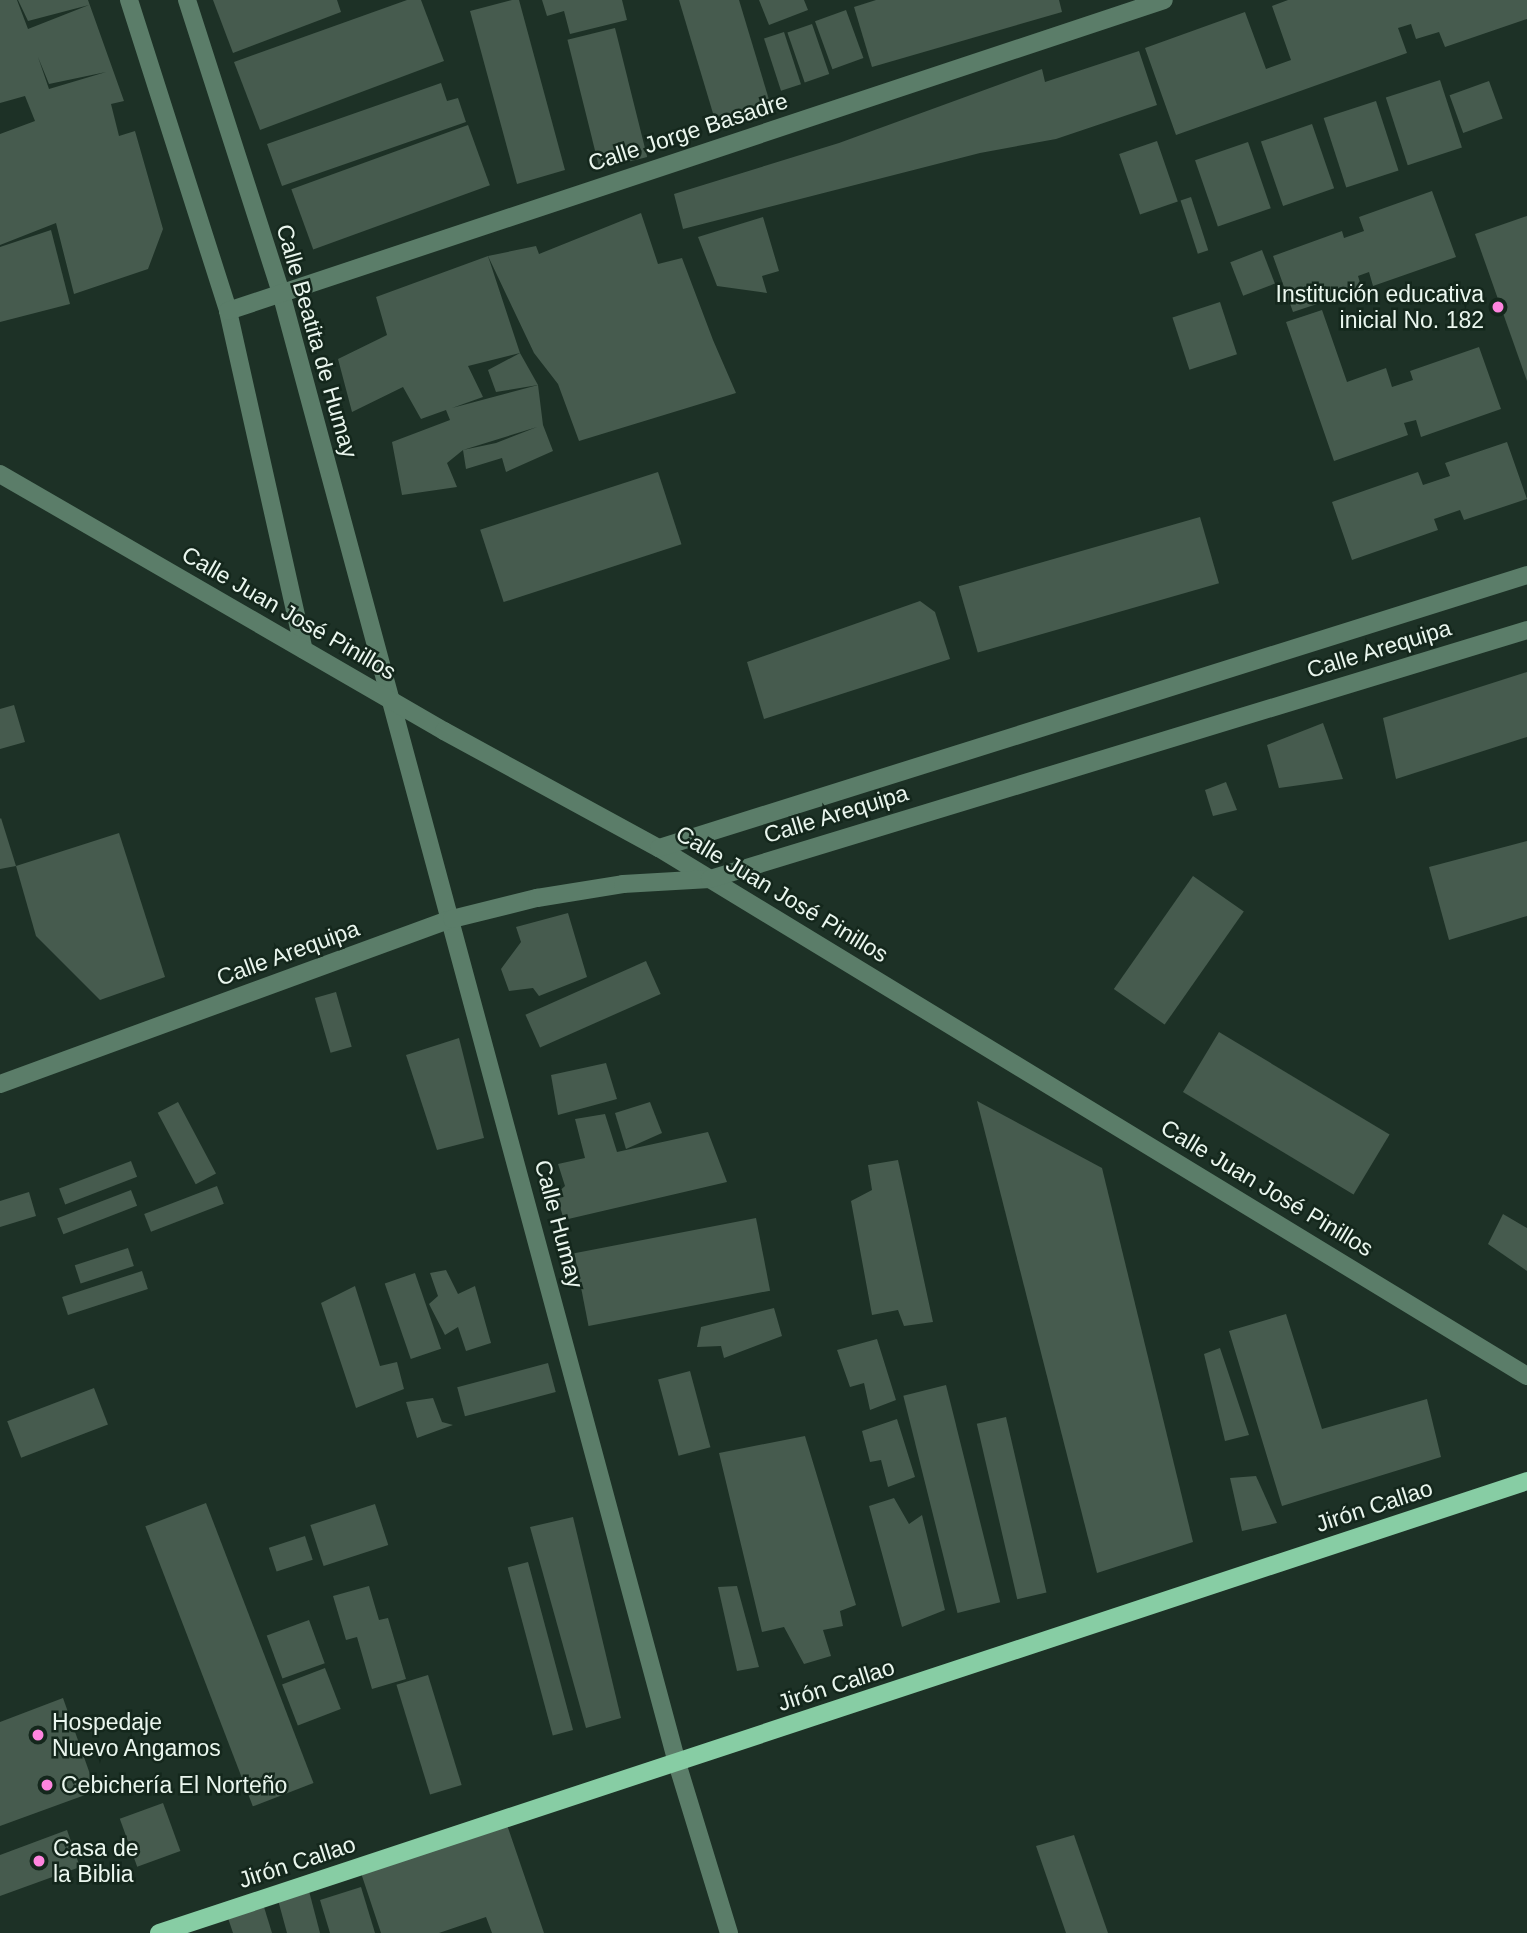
<!DOCTYPE html>
<meta charset="utf-8">
<style>
body{margin:0}
#map{position:relative;width:1527px;height:1933px;overflow:hidden;background:#1d3126;font-family:Arial,sans-serif}
div>[style]{position:absolute}
.building>*{inset:0;background:#465b4e;transform-origin:0 0}
.minor>*{height:18px;margin:-9px;padding:0 9px;transform-origin:9px;border-radius:9px;background:#5b7d69}
.major>*{height:18px;margin:-9px;padding:0 9px;transform-origin:9px;border-radius:9px;background:#87cda4}
.dots>*{width:19px;height:19px;translate:-50% -50%;box-sizing:border-box;border:4px solid #14271c;border-radius:50%}
span{translate:-50% -50%;white-space:nowrap;text-align:center;line-height:1.15;-webkit-text-stroke:5px #14271c;paint-order:stroke}
.street-label{font-size:23px;color:#eaf6ee}
.poi-label{font-size:23px;color:#eaf6ee}
.right{translate:-100% -50%;text-align:right}
.left{translate:0 -50%;text-align:left}
</style>
<div id="map">
<div class="building">
<div style="clip-path:polygon(evenodd,0 0,17px 0,28px 29px,89px 5px,28px 21px,18px 0,88px 0,124px 101px,111px 104px,119px 136px,135px 131px,163px 229px,148px 269px,74px 294px,56px 223px,0 245px,0 134px,35px 121px,25px 96px,0 103px,0 0,38px 57px,49px 84px,106px 72px,49px 89px,38px 57px)"></div>
<div style="clip-path:polygon(213px 0,337px 0,341px 12px,233px 53px)"></div>
<div style="clip-path:polygon(407px 0,421px 0,444px 61px,260px 130px,234px 62px)"></div>
<div style="clip-path:polygon(512px 0,519px 0,565px 170px,517px 184px,470px 11px)"></div>
<div style="clip-path:polygon(542px 0,622px 0,627px 20px,570px 34px,564px 11px,547px 16px)"></div>
<div style="clip-path:polygon(679px 0,739px 0,770px 103px,715px 120px)"></div>
<div style="clip-path:polygon(759px 0,804px 0,808px 10px,769px 25px)"></div>
<div style="clip-path:polygon(876px 0,1059px 0,1062px 12px,872px 67px,854px 7px)"></div>
<div style="clip-path:polygon(1288px 0,1527px 0,1527px 19px,1445px 47px,1439px 32px,1416px 39px,1411px 24px,1398px 28px,1407px 53px,1176px 135px,1145px 48px,1245px 12px,1266px 69px,1291px 60px,1272px 6px)"></div>
<div style="left:846px;top:10px;width:51px;height:33px;rotate:70deg"></div>
<div style="left:812px;top:24px;width:53px;height:26px;rotate:71deg"></div>
<div style="left:615px;top:28px;width:133px;height:49px;rotate:76deg"></div>
<div style="left:784px;top:32px;width:55px;height:21px;rotate:72deg"></div>
<div style="clip-path:polygon(1139px 51px,1157px 105px,1056px 139px,980px 153px,683px 229px,674px 194px,839px 143px,1042px 69px,1045px 82px)"></div>
<div style="left:1440px;top:80px;width:71px;height:57px;rotate:72deg"></div>
<div style="left:1489px;top:81px;width:40px;height:42px;rotate:70deg"></div>
<div style="clip-path:polygon(441px 83px,447px 101px,458px 98px,466px 122px,282px 186px,267px 144px)"></div>
<div style="left:1376px;top:101px;width:73px;height:55px;rotate:72deg"></div>
<div style="left:1312px;top:124px;width:68px;height:54px;rotate:71deg"></div>
<div style="left:468px;top:125px;width:64px;height:188px;rotate:70deg"></div>
<div style="left:1157px;top:141px;width:64px;height:40px;rotate:71deg"></div>
<div style="left:1248px;top:142px;width:70px;height:56px;rotate:71deg"></div>
<div style="clip-path:polygon(1432px 191px,1456px 257px,1373px 286px,1369px 272px,1358px 276px,1362px 289px,1293px 312px,1273px 256px,1342px 231px,1344px 238px,1364px 231px,1359px 217px)"></div>
<div style="left:1191px;top:197px;width:56px;height:11px;rotate:72deg"></div>
<div style="clip-path:polygon(641px 213px,658px 264px,682px 258px,713px 340px,646px 359px,713px 340px,736px 393px,579px 441px,558px 384px,534px 353px,488px 256px,536px 246px,539px 254px)"></div>
<div style="clip-path:polygon(1527px 216px,1527px 381px,1475px 234px)"></div>
<div style="clip-path:polygon(763px 217px,779px 271px,762px 276px,767px 293px,717px 286px,698px 237px)"></div>
<div style="clip-path:polygon(51px 230px,70px 304px,0 322px,0 247px)"></div>
<div style="left:1262px;top:250px;width:36px;height:34px;rotate:69deg"></div>
<div style="clip-path:polygon(488px 256px,520px 353px,468px 366px,483px 397px,452px 408px,538px 385px,543px 425px,553px 451px,506px 472px,502px 458px,466px 469px,463px 450px,496px 443px,537px 427px,463px 450px,447px 463px,457px 487px,402px 495px,392px 442px,450px 420px,446px 410px,421px 419px,403px 387px,352px 412px,338px 359px,387px 335px,376px 297px)"></div>
<div style="left:1220px;top:302px;width:55px;height:50px;rotate:72deg"></div>
<div style="clip-path:polygon(1322px 310px,1347px 382px,1386px 368px,1392px 387px,1413px 380px,1410px 371px,1479px 347px,1501px 409px,1421px 437px,1416px 420px,1404px 423px,1408px 435px,1334px 461px,1286px 322px)"></div>
<div style="clip-path:polygon(520px 353px,538px 385px,496px 392px,488px 370px)"></div>
<div style="clip-path:polygon(1507px 442px,1527px 499px,1464px 520px,1460px 510px,1434px 519px,1438px 530px,1352px 560px,1332px 502px,1418px 472px,1423px 485px,1450px 476px,1445px 463px)"></div>
<div style="left:658px;top:472px;width:76px;height:187px;rotate:72deg"></div>
<div style="left:1200px;top:517px;width:69px;height:251px;rotate:74deg"></div>
<div style="clip-path:polygon(920px 601px,935px 612px,950px 659px,764px 719px,747px 662px)"></div>
<div style="clip-path:polygon(1527px 672px,1527px 737px,1396px 779px,1383px 718px)"></div>
<div style="clip-path:polygon(14px 705px,25px 742px,0 749px,0 709px)"></div>
<div style="clip-path:polygon(1323px 723px,1343px 779px,1279px 788px,1267px 745px)"></div>
<div style="clip-path:polygon(1226px 782px,1237px 810px,1213px 816px,1205px 790px)"></div>
<div style="clip-path:polygon(1px 818px,16px 866px,0 869px,0 819px)"></div>
<div style="clip-path:polygon(119px 833px,165px 977px,100px 1000px,36px 936px,16px 866px)"></div>
<div style="clip-path:polygon(1527px 841px,1527px 916px,1449px 940px,1429px 867px)"></div>
<div style="left:1193px;top:876px;width:62px;height:138px;rotate:35deg"></div>
<div style="clip-path:polygon(568px 913px,587px 977px,539px 996px,533px 988px,509px 991px,501px 969px,521px 942px,516px 927px)"></div>
<div style="left:646px;top:961px;width:36px;height:132px;rotate:66deg"></div>
<div style="left:336px;top:992px;width:57px;height:22px;rotate:74deg"></div>
<div style="left:1219px;top:1032px;width:199px;height:70px;rotate:31deg"></div>
<div style="clip-path:polygon(459px 1038px,484px 1138px,437px 1150px,406px 1055px)"></div>
<div style="clip-path:polygon(606px 1063px,617px 1099px,558px 1115px,551px 1075px)"></div>
<div style="clip-path:polygon(977px 1101px,1102px 1168px,1193px 1542px,1097px 1573px)"></div>
<div style="left:178px;top:1102px;width:81px;height:23px;rotate:62deg"></div>
<div style="clip-path:polygon(650px 1102px,662px 1133px,626px 1149px,615px 1113px)"></div>
<div style="clip-path:polygon(605px 1114px,617px 1152px,708px 1132px,727px 1182px,564px 1220px,556px 1194px,565px 1186px,558px 1164px,585px 1158px,575px 1119px)"></div>
<div style="clip-path:polygon(898px 1160px,933px 1322px,904px 1326px,898px 1310px,872px 1315px,851px 1201px,872px 1190px,868px 1165px)"></div>
<div style="left:131px;top:1161px;width:17px;height:77px;rotate:69deg"></div>
<div style="left:217px;top:1186px;width:19px;height:78px;rotate:69deg"></div>
<div style="left:131px;top:1190px;width:17px;height:79px;rotate:69deg"></div>
<div style="clip-path:polygon(29px 1192px,36px 1216px,0 1227px,0 1201px)"></div>
<div style="clip-path:polygon(1503px 1214px,1527px 1228px,1527px 1271px,1488px 1244px)"></div>
<div style="left:756px;top:1218px;width:74px;height:185px;rotate:79deg"></div>
<div style="left:128px;top:1248px;width:19px;height:56px;rotate:72deg"></div>
<div style="clip-path:polygon(446px 1270px,458px 1294px,475px 1286px,491px 1343px,466px 1351px,458px 1327px,445px 1335px,429px 1304px,438px 1296px,430px 1273px)"></div>
<div style="left:142px;top:1271px;width:19px;height:84px;rotate:72deg"></div>
<div style="left:415px;top:1273px;width:80px;height:32px;rotate:71deg"></div>
<div style="clip-path:polygon(355px 1286px,380px 1366px,397px 1362px,404px 1389px,356px 1408px,321px 1303px)"></div>
<div style="clip-path:polygon(774px 1308px,782px 1336px,724px 1358px,721px 1346px,697px 1347px,701px 1327px)"></div>
<div style="clip-path:polygon(1286px 1314px,1322px 1429px,1427px 1399px,1441px 1457px,1282px 1506px,1229px 1331px)"></div>
<div style="clip-path:polygon(877px 1339px,896px 1400px,870px 1410px,864px 1383px,850px 1387px,837px 1350px)"></div>
<div style="clip-path:polygon(1220px 1348px,1249px 1435px,1225px 1441px,1204px 1354px)"></div>
<div style="left:548px;top:1363px;width:30px;height:94px;rotate:75deg"></div>
<div style="left:690px;top:1371px;width:79px;height:33px;rotate:75deg"></div>
<div style="left:946px;top:1385px;width:224px;height:44px;rotate:76deg"></div>
<div style="left:94px;top:1388px;width:39px;height:93px;rotate:69deg"></div>
<div style="clip-path:polygon(433px 1398px,442px 1422px,453px 1425px,417px 1438px,406px 1402px)"></div>
<div style="left:1006px;top:1417px;width:180px;height:30px;rotate:77deg"></div>
<div style="clip-path:polygon(897px 1419px,915px 1477px,888px 1487px,881px 1460px,870px 1462px,862px 1431px)"></div>
<div style="clip-path:polygon(805px 1436px,856px 1605px,840px 1611px,843px 1626px,823px 1630px,831px 1656px,804px 1664px,784px 1627px,762px 1632px,719px 1453px)"></div>
<div style="clip-path:polygon(1256px 1476px,1277px 1523px,1242px 1531px,1230px 1478px)"></div>
<div style="clip-path:polygon(894px 1498px,909px 1524px,922px 1515px,945px 1610px,902px 1627px,869px 1506px)"></div>
<div style="left:206px;top:1503px;width:300px;height:65px;rotate:69deg"></div>
<div style="left:375px;top:1504px;width:43px;height:68px;rotate:72deg"></div>
<div style="clip-path:polygon(573px 1517px,621px 1718px,586px 1728px,530px 1527px)"></div>
<div style="left:305px;top:1536px;width:25px;height:38px;rotate:72deg"></div>
<div style="left:528px;top:1562px;width:174px;height:21px;rotate:75deg"></div>
<div style="clip-path:polygon(369px 1586px,379px 1620px,388px 1618px,406px 1679px,372px 1689px,357px 1637px,346px 1640px,333px 1596px)"></div>
<div style="clip-path:polygon(737px 1586px,759px 1667px,737px 1671px,718px 1587px)"></div>
<div style="left:309px;top:1620px;width:46px;height:45px;rotate:70deg"></div>
<div style="left:325px;top:1668px;width:44px;height:46px;rotate:69deg"></div>
<div style="left:428px;top:1675px;width:115px;height:33px;rotate:73deg"></div>
<div style="clip-path:polygon(63px 1698px,96px 1791px,0 1826px,0 1722px)"></div>
<div style="left:163px;top:1803px;width:51px;height:46px;rotate:70deg"></div>
<div style="clip-path:polygon(505px 1819px,544px 1933px,492px 1933px,486px 1917px,439px 1933px,381px 1933px,359px 1867px)"></div>
<div style="clip-path:polygon(67px 1830px,80px 1867px,0 1896px,0 1855px)"></div>
<div style="clip-path:polygon(1074px 1835px,1108px 1933px,1066px 1933px,1036px 1846px)"></div>
<div style="clip-path:polygon(361px 1887px,375px 1933px,330px 1933px,320px 1900px)"></div>
<div style="clip-path:polygon(309px 1891px,320px 1933px,287px 1933px,278px 1900px)"></div>
<div style="clip-path:polygon(264px 1907px,272px 1933px,233px 1933px,228px 1918px)"></div>
</div>
<div class="minor">
<div style="left:129px;top:0;width:326px;rotate:72.3deg"></div>
<div style="left:228px;top:311px;width:347px;rotate:77.4deg"></div>
<div style="left:187px;top:0;width:308px;rotate:72.2deg"></div>
<div style="left:281px;top:293px;width:1522px;rotate:74.92deg"></div>
<div style="left:677px;top:1763px;width:178px;rotate:73deg"></div>
<div style="left:228px;top:311px;width:986px;rotate:-18.38deg"></div>
<div style="left:0;top:474px;width:513px;rotate:30.06deg"></div>
<div style="left:444px;top:731px;width:245px;rotate:28.6deg"></div>
<div style="left:659px;top:848px;width:1016px;rotate:31.31deg"></div>
<div style="left:659px;top:848px;width:910px;rotate:-17.46deg"></div>
<div style="left:0;top:1084px;width:481px;rotate:-20.1deg"></div>
<div style="left:452px;top:919px;width:88px;rotate:-13.9deg"></div>
<div style="left:537px;top:898px;width:87px;rotate:-9.2deg"></div>
<div style="left:623px;top:884px;width:87px;rotate:-3.3deg"></div>
<div style="left:710px;top:879px;width:854px;rotate:-16.95deg"></div>
</div>
<div class="major">
<div style="left:159px;top:1933px;width:1441px;rotate:-18.28deg"></div>
</div>
<div class="dots">
<div style="left:1498px;top:307px;background:#ff85df"></div>
<div style="left:38px;top:1735px;background:#ff85df"></div>
<div style="left:47px;top:1785px;background:#ff85df"></div>
<div style="left:39px;top:1861px;background:#ff85df"></div>
</div>
<div class="street-label">
<span style="left:688px;top:132px;rotate:-18deg">Calle Jorge Basadre</span>
<span style="left:317px;top:341px;rotate:74deg">Calle Beatita de Humay</span>
<span style="left:289px;top:613px;rotate:30deg">Calle Juan José Pinillos</span>
<span style="left:1379px;top:649px;rotate:-17deg">Calle Arequipa</span>
<span style="left:836px;top:814px;rotate:-17deg">Calle Arequipa</span>
<span style="left:782px;top:894px;rotate:31deg">Calle Juan José Pinillos</span>
<span style="left:288px;top:953px;rotate:-20deg">Calle Arequipa</span>
<span style="left:1267px;top:1188px;rotate:31deg">Calle Juan José Pinillos</span>
<span style="left:559px;top:1224px;rotate:75deg">Calle Humay</span>
<span style="left:1374px;top:1506px;rotate:-18deg">Jirón Callao</span>
<span style="left:836px;top:1685px;rotate:-18deg">Jirón Callao</span>
<span style="left:297px;top:1862px;rotate:-18deg">Jirón Callao</span>
</div>
<div class="poi-label">
<span class="right" style="left:1484px;top:307px">Institución educativa<br>inicial No. 182</span>
<span class="left" style="left:52px;top:1735px">Hospedaje<br>Nuevo Angamos</span>
<span class="left" style="left:61px;top:1785px">Cebichería El Norteño</span>
<span class="left" style="left:53px;top:1861px">Casa de<br>la Biblia</span>
</div>
</div>
